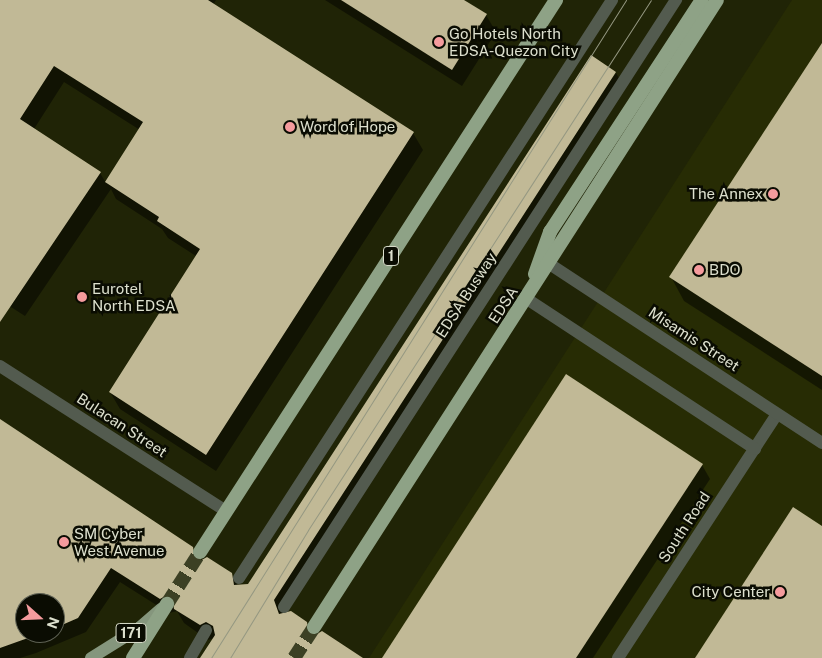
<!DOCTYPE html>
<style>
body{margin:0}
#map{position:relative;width:822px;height:658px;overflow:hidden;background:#202406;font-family:"Public Sans",sans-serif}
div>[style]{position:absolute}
.built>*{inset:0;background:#272c04}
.shadow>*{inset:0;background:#0007}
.building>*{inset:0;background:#c1b996}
.trunk-tunnel>*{height:14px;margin-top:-7px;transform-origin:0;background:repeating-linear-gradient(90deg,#3c4024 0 14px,transparent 0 21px)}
.service>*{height:12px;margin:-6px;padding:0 6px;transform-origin:6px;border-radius:6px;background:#535b4f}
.minor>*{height:12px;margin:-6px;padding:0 6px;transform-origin:6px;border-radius:6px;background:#535b4f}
.primary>*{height:12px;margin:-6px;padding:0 6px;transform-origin:6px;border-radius:6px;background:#85967d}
.trunk>*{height:14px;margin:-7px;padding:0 7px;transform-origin:7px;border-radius:7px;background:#8ea286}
.tram>*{height:1px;margin:-0.5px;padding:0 0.5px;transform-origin:0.5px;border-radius:0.5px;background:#959882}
.dots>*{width:14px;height:14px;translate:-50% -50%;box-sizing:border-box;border:2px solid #0a0c02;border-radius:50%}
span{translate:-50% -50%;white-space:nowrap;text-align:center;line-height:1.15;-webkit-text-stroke:5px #0a0c02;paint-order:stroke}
.shield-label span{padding:1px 4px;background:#0a0c02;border:1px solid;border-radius:4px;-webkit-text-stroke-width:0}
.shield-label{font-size:14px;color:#dde0ce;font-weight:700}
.poi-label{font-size:15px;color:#dde0ce}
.left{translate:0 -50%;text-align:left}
.right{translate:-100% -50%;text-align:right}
.street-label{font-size:15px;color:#dde0ce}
.north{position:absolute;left:15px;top:593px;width:50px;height:50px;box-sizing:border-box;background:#0a0c02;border:1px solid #5e6154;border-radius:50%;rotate:110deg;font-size:14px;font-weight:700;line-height:20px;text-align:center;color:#dde0ce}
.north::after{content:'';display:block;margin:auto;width:18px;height:22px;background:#f59b9d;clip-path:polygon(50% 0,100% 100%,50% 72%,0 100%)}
</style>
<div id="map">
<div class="built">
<div style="clip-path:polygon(792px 0,822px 0,822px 658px,369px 658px)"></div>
</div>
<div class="shadow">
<div style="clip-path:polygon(evenodd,0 0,216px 0,213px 5px,413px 133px,423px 150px,216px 471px,120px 409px,110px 392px,196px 256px,168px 238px,162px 229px,116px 199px,111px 189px,25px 316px,0 300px,0 0,64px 82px,140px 130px,106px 183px,100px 173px,34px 129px,64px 82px)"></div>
<div style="clip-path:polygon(325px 0,462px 0,486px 15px,496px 32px,462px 86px)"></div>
<div style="clip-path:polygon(822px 46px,822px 390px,684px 301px,671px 277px)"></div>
<div style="clip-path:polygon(evenodd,616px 73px,624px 87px,282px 614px,306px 623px,314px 637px,360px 658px,201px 658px,214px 638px,208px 640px,184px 623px,177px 611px,169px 613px,120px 582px,86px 632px,36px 653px,20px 658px,0 658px,0 420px,192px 548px,200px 562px,231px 574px,238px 586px,249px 585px,616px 73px,25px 603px,55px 603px,55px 633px,25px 633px,25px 603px)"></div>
<div style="clip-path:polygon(702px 465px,710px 479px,593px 658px,383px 658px)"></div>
</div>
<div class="building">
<div style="clip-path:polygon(0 0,208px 0,414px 132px,206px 455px,109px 392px,200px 249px,157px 221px,159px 217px,105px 182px,143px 122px,54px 66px,20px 119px,101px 172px,0 322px)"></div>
<div style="clip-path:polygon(341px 0,464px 0,487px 14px,452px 70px)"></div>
<div style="clip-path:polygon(822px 43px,822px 376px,669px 277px)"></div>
<div style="clip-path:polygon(591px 55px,616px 72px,274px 600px,279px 614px,291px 611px,307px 622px,309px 634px,314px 636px,322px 631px,363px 658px,200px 658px,215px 635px,213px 626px,206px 622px,200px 625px,174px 609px,172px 597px,167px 595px,160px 599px,111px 568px,78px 618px,55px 628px,55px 603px,25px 603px,25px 633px,42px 633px,0 648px,0 419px,193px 547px,195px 559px,200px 561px,207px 557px,232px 573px,234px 585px,248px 584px)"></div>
<div style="clip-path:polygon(566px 374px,703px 464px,576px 658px,382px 658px)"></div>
<div style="clip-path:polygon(793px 507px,822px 526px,822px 658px,695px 658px)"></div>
</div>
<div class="trunk-tunnel">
<div style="left:167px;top:604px;width:62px;rotate:-57.6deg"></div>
<div style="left:294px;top:658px;width:37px;rotate:-57deg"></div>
</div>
<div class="service">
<div style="left:239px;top:578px;width:688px;rotate:-57.16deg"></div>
<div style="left:284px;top:607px;width:723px;rotate:-57.15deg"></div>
<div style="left:190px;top:658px;width:32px;rotate:-60deg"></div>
<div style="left:618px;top:658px;width:291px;rotate:-56.9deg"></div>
</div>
<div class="minor">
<div style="left:548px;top:263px;width:328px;rotate:33.3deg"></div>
<div style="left:527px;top:299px;width:273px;rotate:33.3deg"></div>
<div style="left:0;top:366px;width:269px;rotate:32.7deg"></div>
</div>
<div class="primary">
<div style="left:91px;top:658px;width:57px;rotate:-32deg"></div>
<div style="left:139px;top:628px;width:29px;rotate:-41deg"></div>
</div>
<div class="trunk">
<div style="left:535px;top:274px;width:45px;rotate:-70.3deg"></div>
<div style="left:550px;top:232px;width:277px;rotate:-56.8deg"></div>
<div style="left:200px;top:552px;width:657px;rotate:-57.18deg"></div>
<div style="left:314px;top:627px;width:745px;rotate:-57.27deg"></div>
<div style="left:133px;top:658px;width:64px;rotate:-57.8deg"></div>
</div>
<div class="tram">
<div style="left:211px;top:658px;width:778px;rotate:-57.76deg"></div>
<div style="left:230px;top:658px;width:150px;rotate:-58.6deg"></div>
<div style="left:308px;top:530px;width:631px;rotate:-57.09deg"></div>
</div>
<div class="dots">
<div style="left:439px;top:42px;background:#f59b9d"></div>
<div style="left:290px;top:127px;background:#f59b9d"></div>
<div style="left:773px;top:194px;background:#f59b9d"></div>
<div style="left:699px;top:270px;background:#f59b9d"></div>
<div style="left:82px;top:297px;background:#f59b9d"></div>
<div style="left:64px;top:542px;background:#f59b9d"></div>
<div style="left:780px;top:592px;background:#f59b9d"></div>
</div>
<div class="shield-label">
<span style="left:391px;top:256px">1</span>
<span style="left:131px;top:633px">171</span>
</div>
<div class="poi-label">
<span class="left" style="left:449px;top:42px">Go Hotels North<br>EDSA-Quezon City</span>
<span class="left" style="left:300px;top:127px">Word of Hope</span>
<span class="right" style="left:763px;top:194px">The Annex</span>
<span class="left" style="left:709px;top:270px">BDO</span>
<span class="left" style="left:92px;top:297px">Eurotel<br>North EDSA</span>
<span class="left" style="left:74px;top:542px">SM Cyber<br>West Avenue</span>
<span class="right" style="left:770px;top:592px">City Center</span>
</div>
<div class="street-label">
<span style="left:466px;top:295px;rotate:-57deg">EDSA Busway</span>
<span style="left:503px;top:305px;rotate:-57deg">EDSA</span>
<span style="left:694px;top:339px;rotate:33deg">Misamis Street</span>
<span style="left:122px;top:425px;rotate:33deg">Bulacan Street</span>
<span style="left:684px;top:527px;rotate:-57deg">South Road</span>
</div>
<div class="north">N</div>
</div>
